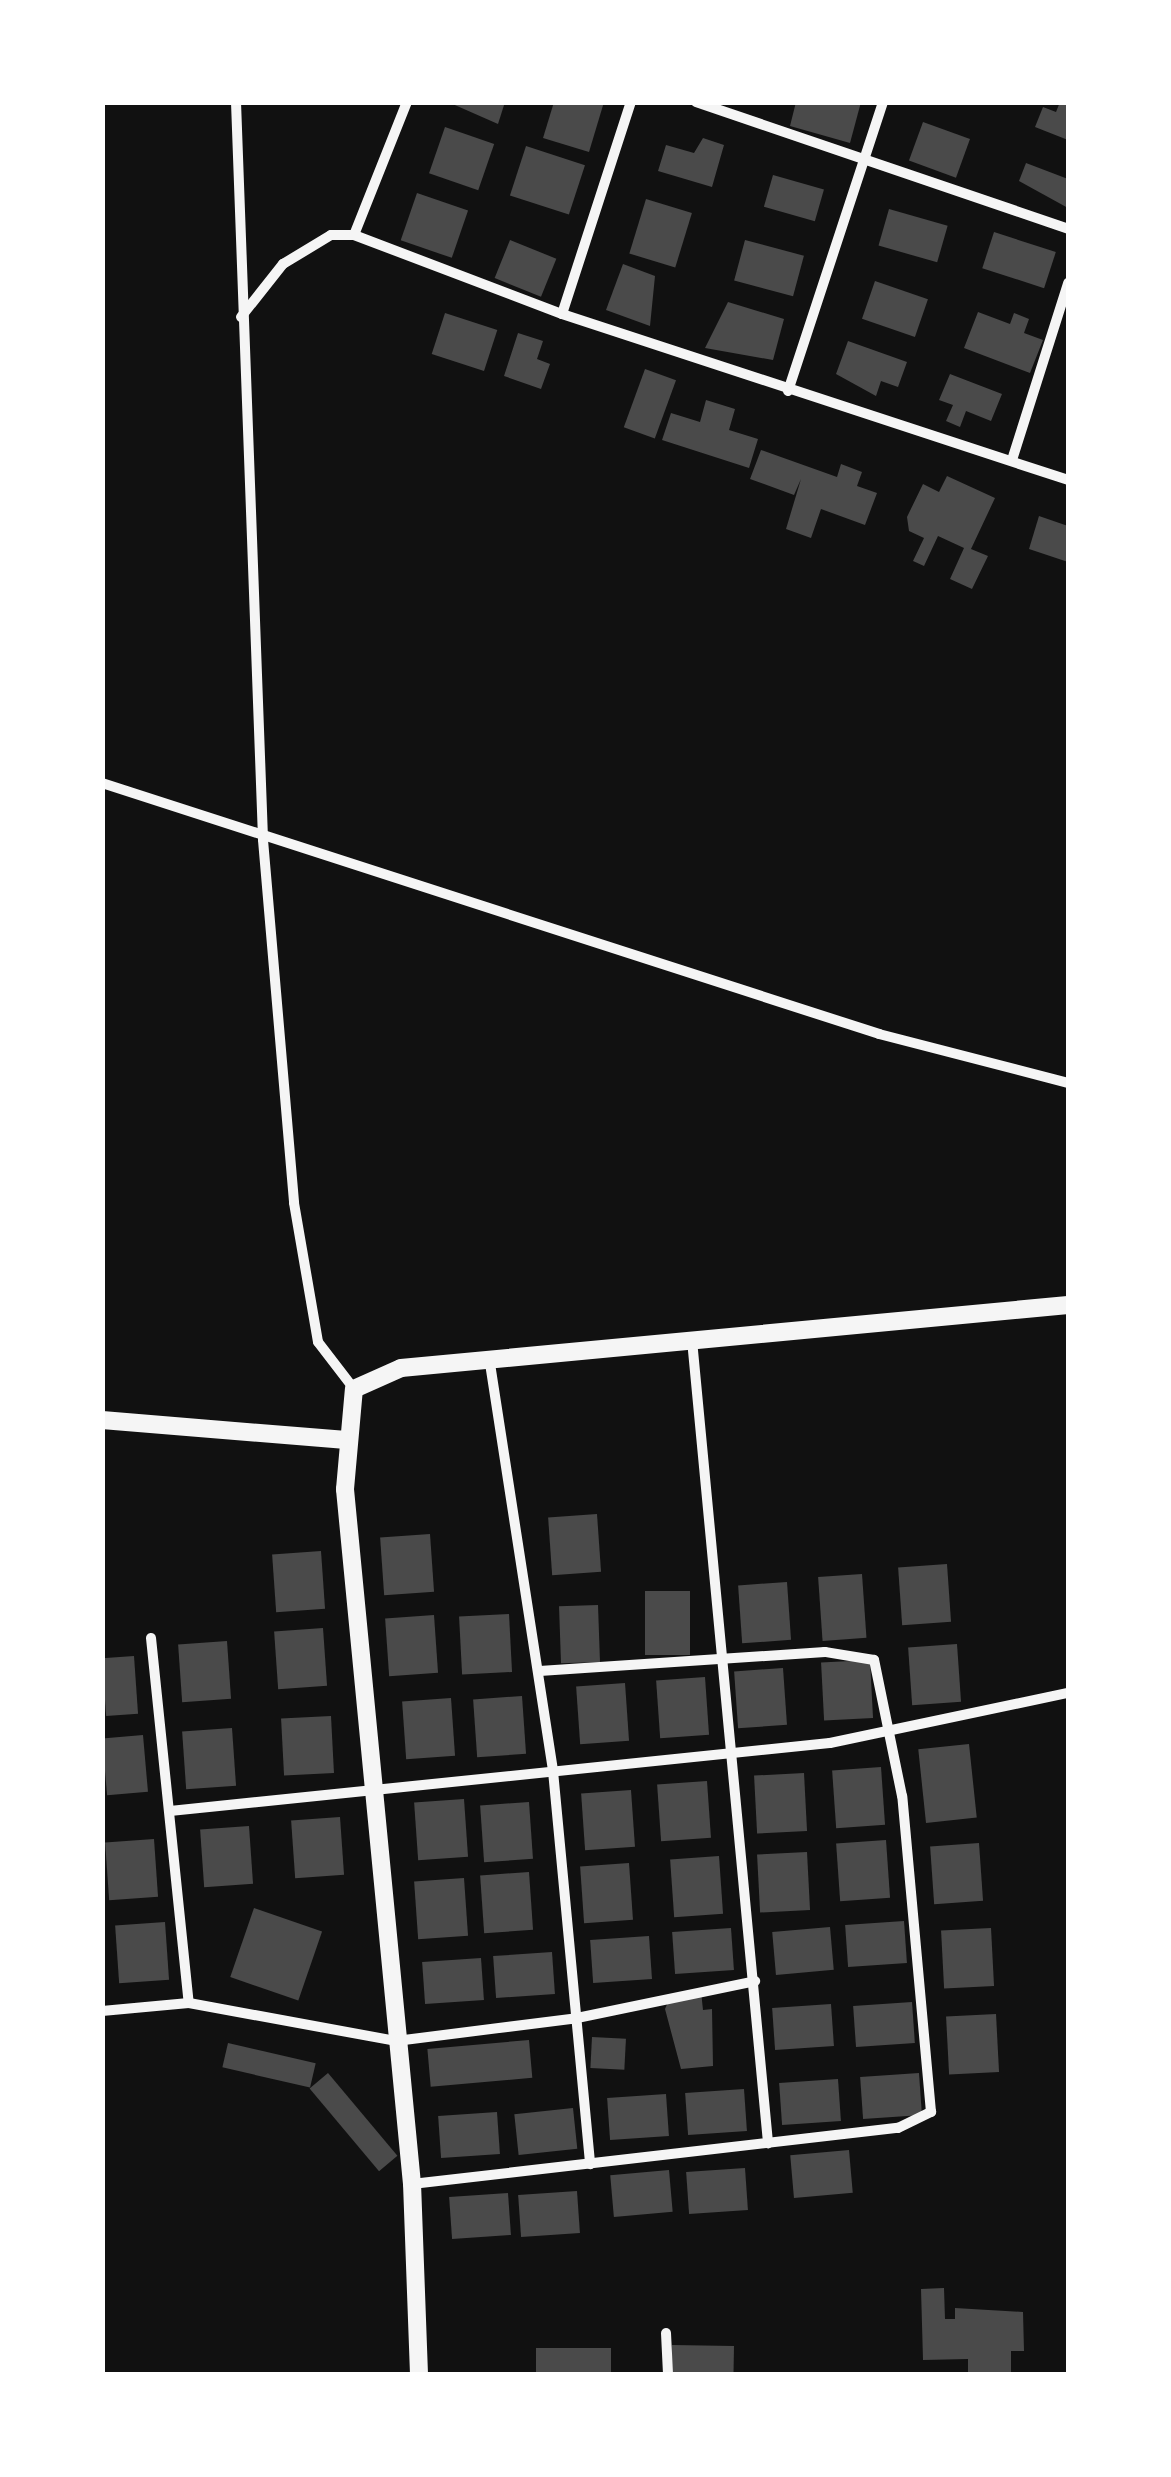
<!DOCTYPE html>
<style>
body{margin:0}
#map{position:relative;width:1171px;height:2477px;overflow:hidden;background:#111;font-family:Lato,sans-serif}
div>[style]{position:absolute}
.building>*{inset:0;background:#4a4a4a;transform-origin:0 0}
.minor>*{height:10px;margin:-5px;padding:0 5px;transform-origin:5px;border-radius:5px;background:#f5f5f5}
.tertiary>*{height:18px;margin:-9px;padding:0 9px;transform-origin:9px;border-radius:9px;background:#f5f5f5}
span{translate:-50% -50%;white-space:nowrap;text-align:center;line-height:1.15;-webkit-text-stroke:9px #fff;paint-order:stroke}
.frame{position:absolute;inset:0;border:105px solid #fff;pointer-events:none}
</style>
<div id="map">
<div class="building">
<div style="clip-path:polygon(448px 102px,505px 102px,498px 124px)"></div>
<div style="clip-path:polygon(554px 102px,604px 102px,589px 152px,543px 138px)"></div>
<div style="clip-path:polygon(796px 102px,861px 102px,850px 143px,790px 126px)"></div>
<div style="clip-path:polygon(1060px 102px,1068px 102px,1068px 140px,1035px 127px,1043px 107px,1056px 112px)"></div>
<div style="left:923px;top:122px;width:50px;height:41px;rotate:20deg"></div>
<div style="left:445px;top:127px;width:52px;height:49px;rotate:19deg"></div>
<div style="clip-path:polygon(703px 138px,724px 145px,712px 187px,658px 171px,666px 145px,694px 153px)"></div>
<div style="left:526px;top:146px;width:62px;height:52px;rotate:18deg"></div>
<div style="clip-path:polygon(1026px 163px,1068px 179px,1068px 208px,1019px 181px)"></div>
<div style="left:773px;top:175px;width:53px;height:33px;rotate:16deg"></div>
<div style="left:417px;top:193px;width:54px;height:50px;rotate:19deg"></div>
<div style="left:646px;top:199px;width:48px;height:57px;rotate:17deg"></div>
<div style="left:889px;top:209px;width:61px;height:38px;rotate:16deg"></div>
<div style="left:994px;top:232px;width:65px;height:38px;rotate:18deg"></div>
<div style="left:510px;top:240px;width:50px;height:41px;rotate:22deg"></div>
<div style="left:745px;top:240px;width:61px;height:42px;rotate:15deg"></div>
<div style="clip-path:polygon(623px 264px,655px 276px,650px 326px,606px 310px)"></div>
<div style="left:875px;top:281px;width:56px;height:40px;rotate:19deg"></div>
<div style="clip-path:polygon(728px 302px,784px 319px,773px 360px,705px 348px)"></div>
<div style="clip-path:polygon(978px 312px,1010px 324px,1014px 313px,1029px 319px,1024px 333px,1043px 340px,1030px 373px,964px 348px)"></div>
<div style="left:445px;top:313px;width:55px;height:43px;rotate:18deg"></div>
<div style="clip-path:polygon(518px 333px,543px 341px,537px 359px,550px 364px,541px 389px,504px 376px)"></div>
<div style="clip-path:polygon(848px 341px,907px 362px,898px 387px,881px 381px,876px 396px,836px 374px)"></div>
<div style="left:645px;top:369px;width:33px;height:62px;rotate:20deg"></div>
<div style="clip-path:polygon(950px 374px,1002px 394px,991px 421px,966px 411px,960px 427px,946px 421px,953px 405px,939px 400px)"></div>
<div style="clip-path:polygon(706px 400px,735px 409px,729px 430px,758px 439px,749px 468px,662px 440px,671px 413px,700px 422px)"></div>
<div style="clip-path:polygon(761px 450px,837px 477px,841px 464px,862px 472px,857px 486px,877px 493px,865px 525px,821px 509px,811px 538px,786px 529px,801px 479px,794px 495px,750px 479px)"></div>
<div style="clip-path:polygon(947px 476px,995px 498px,971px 549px,988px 556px,972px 589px,950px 579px,964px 548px,938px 536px,924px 566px,913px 561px,924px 538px,909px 531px,907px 517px,923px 484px,939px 492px)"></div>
<div style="clip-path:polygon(1039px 516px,1068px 526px,1068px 562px,1029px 549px)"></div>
<div style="left:597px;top:1514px;width:58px;height:49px;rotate:86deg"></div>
<div style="left:430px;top:1534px;width:58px;height:50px;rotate:86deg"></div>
<div style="left:321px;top:1551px;width:58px;height:49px;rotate:86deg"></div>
<div style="left:947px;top:1564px;width:58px;height:49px;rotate:86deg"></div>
<div style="left:862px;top:1574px;width:64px;height:44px;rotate:86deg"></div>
<div style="left:787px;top:1582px;width:58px;height:49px;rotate:86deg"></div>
<div style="left:645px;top:1591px;width:45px;height:64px"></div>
<div style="left:598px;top:1605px;width:57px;height:39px;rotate:88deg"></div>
<div style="left:509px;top:1614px;width:58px;height:50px;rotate:87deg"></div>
<div style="left:434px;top:1615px;width:58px;height:49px;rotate:86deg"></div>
<div style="left:323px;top:1628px;width:58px;height:49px;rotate:86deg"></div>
<div style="left:227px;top:1641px;width:58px;height:49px;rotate:86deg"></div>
<div style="left:957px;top:1644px;width:58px;height:49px;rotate:86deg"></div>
<div style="left:134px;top:1656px;width:58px;height:32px;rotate:86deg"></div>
<div style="left:870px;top:1660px;width:58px;height:49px;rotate:87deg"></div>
<div style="left:783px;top:1668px;width:57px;height:49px;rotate:86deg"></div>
<div style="left:705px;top:1677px;width:58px;height:49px;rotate:86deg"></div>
<div style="left:625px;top:1683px;width:58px;height:49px;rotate:86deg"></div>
<div style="left:522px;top:1696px;width:58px;height:49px;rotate:86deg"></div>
<div style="left:451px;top:1698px;width:58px;height:49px;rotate:86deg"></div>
<div style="left:331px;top:1716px;width:57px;height:50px;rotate:87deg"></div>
<div style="left:232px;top:1728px;width:58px;height:50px;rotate:86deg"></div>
<div style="left:143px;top:1735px;width:57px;height:41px;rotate:85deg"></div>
<div style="left:969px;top:1744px;width:74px;height:51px;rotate:84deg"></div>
<div style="left:881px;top:1767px;width:58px;height:49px;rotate:86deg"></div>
<div style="left:804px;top:1773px;width:58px;height:50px;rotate:87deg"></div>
<div style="left:707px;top:1781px;width:57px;height:50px;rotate:86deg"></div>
<div style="left:631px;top:1790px;width:57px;height:50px;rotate:86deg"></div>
<div style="left:464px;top:1799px;width:58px;height:50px;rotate:86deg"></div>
<div style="left:529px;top:1802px;width:57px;height:49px;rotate:86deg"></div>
<div style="left:340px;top:1817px;width:58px;height:49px;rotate:86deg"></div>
<div style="left:249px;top:1826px;width:58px;height:49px;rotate:86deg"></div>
<div style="left:154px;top:1839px;width:58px;height:49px;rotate:86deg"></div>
<div style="left:886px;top:1840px;width:58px;height:50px;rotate:86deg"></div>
<div style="left:979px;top:1843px;width:58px;height:49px;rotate:86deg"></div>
<div style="left:807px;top:1852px;width:58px;height:50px;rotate:87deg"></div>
<div style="left:719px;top:1856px;width:58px;height:49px;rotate:86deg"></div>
<div style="left:629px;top:1863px;width:57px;height:49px;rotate:86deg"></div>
<div style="left:529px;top:1872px;width:58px;height:49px;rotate:86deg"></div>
<div style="left:464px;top:1878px;width:58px;height:50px;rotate:86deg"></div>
<div style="left:254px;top:1908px;width:72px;height:73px;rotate:19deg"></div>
<div style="left:904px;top:1921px;width:42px;height:59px;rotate:86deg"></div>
<div style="left:165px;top:1922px;width:58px;height:50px;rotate:86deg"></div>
<div style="left:830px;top:1927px;width:43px;height:58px;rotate:85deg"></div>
<div style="left:731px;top:1928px;width:42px;height:59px;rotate:86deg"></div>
<div style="left:991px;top:1928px;width:58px;height:50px;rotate:87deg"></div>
<div style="left:649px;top:1936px;width:43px;height:59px;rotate:86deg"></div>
<div style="left:552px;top:1952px;width:42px;height:59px;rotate:86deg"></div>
<div style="left:481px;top:1958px;width:42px;height:59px;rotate:86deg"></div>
<div style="clip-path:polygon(701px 1991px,703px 2010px,712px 2009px,713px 2066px,681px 2069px,665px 2009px,671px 1995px)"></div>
<div style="left:912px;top:2002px;width:41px;height:59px;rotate:86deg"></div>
<div style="left:831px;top:2004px;width:42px;height:59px;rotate:86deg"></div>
<div style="left:996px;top:2014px;width:58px;height:50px;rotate:87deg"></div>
<div style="left:592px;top:2037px;width:34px;height:31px;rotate:3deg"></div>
<div style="left:529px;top:2040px;width:38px;height:102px;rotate:85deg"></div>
<div style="left:228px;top:2043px;width:90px;height:25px;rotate:13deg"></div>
<div style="left:328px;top:2073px;width:108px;height:24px;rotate:50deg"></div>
<div style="left:919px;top:2073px;width:42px;height:59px;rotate:86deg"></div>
<div style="left:838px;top:2079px;width:42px;height:59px;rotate:86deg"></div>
<div style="left:744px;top:2089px;width:42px;height:59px;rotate:86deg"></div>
<div style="left:666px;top:2094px;width:42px;height:59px;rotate:86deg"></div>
<div style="left:573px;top:2108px;width:41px;height:59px;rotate:84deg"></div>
<div style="left:497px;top:2112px;width:42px;height:59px;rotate:86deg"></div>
<div style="left:849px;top:2150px;width:43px;height:59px;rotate:85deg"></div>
<div style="left:745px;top:2168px;width:42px;height:59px;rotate:86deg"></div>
<div style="left:669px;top:2170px;width:42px;height:59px;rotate:85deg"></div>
<div style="left:577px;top:2191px;width:42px;height:59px;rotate:86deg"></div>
<div style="left:508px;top:2193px;width:42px;height:59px;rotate:86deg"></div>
<div style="clip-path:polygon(944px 2288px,945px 2319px,955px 2319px,955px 2308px,1023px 2312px,1024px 2351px,1011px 2351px,1011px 2374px,968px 2374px,968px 2359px,923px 2360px,921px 2289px)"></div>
<div style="left:672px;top:2345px;width:62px;height:29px;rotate:1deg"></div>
<div style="left:536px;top:2348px;width:75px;height:26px"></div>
</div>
<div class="minor">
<div style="left:236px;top:102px;width:738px;rotate:87.9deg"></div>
<div style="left:263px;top:840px;width:364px;rotate:85.1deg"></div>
<div style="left:294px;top:1203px;width:141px;rotate:80.2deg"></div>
<div style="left:318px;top:1342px;width:59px;rotate:52.5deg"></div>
<div style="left:696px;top:102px;width:393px;rotate:18.8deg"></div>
<div style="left:354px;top:235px;width:143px;rotate:-68.3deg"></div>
<div style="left:562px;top:314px;width:223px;rotate:-72deg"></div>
<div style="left:241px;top:317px;width:68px;rotate:-51.6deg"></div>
<div style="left:283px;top:264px;width:56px;rotate:-31.1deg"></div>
<div style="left:331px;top:235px;width:23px"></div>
<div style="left:354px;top:235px;width:222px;rotate:20.8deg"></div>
<div style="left:562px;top:314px;width:533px;rotate:18.16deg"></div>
<div style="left:788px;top:391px;width:304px;rotate:-71.8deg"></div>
<div style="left:1012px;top:460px;width:186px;rotate:-72.4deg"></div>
<div style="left:102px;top:783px;width:817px;rotate:17.9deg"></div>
<div style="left:879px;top:1034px;width:195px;rotate:14.5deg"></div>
<div style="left:692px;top:1340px;width:807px;rotate:84.59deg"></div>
<div style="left:489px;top:1357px;width:419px;rotate:81.2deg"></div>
<div style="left:553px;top:1771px;width:395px;rotate:84.6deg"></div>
<div style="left:151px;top:1638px;width:367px;rotate:84.1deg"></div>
<div style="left:170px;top:1811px;width:663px;rotate:-5.88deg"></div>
<div style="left:830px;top:1743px;width:243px;rotate:-11.9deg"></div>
<div style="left:102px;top:2011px;width:87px;rotate:-5.3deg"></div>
<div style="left:189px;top:2003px;width:210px;rotate:10.4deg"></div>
<div style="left:396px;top:2041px;width:182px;rotate:-7.2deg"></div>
<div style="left:577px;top:2018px;width:182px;rotate:-11.7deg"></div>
<div style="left:412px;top:2184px;width:489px;rotate:-6.6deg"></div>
<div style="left:898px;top:2128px;width:37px;rotate:-26deg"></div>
<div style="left:931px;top:2112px;width:317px;rotate:-95.2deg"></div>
<div style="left:902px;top:1796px;width:139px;rotate:-101.6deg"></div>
<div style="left:874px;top:1660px;width:50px;rotate:-170.7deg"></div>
<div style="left:825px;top:1652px;width:286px;rotate:176.2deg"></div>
<div style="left:666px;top:2333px;width:41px;rotate:87.2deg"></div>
</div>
<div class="tertiary">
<div style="left:102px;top:1420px;width:242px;rotate:4.7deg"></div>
<div style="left:419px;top:2374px;width:190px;rotate:-92.1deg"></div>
<div style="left:412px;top:2184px;width:698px;rotate:-95.51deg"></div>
<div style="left:345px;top:1489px;width:100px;rotate:-84.9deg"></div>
<div style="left:354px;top:1389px;width:51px;rotate:-24.1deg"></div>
<div style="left:401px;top:1368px;width:670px;rotate:-5.4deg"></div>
</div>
<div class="frame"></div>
</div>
